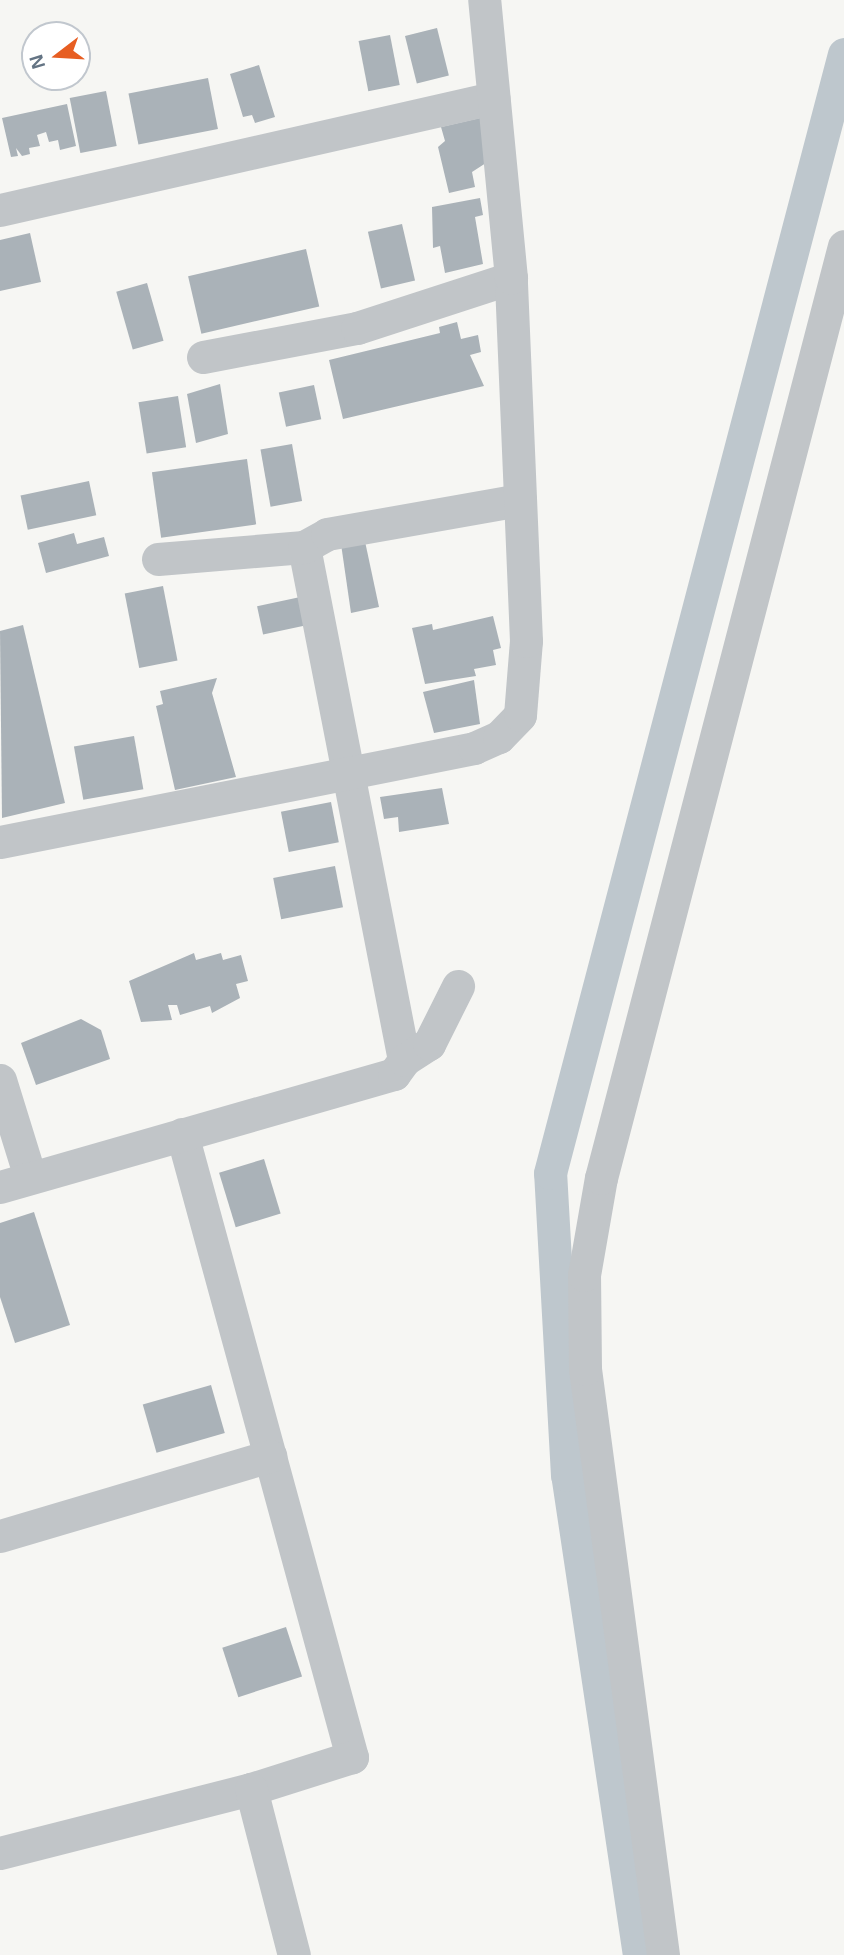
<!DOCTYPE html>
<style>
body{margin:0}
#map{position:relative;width:844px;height:1955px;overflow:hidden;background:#f6f6f3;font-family:Helvetica,sans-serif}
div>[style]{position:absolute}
.canal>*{height:33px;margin:-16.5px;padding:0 16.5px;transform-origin:16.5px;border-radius:16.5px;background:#bec7cd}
.building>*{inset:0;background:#aab2b8;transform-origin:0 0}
.minor>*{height:33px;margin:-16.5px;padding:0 16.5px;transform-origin:16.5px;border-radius:16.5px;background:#c1c5c8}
span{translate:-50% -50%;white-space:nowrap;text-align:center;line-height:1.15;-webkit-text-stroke:7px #fff;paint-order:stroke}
.north{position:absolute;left:21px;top:21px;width:70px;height:70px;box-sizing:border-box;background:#fff;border:2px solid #c1c7ce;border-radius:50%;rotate:253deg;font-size:19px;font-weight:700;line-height:28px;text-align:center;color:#647484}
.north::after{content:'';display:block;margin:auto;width:24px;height:32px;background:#e75e22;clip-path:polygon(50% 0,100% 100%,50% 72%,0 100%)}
</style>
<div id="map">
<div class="canal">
<div style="left:639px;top:1955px;width:485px;rotate:-98.5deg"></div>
<div style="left:567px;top:1475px;width:302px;rotate:-93.2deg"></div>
<div style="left:550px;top:1173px;width:1157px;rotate:-75.28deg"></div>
</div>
<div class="building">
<div style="left:437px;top:28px;width:49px;height:33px;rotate:76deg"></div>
<div style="left:390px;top:35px;width:51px;height:32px;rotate:79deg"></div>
<div style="clip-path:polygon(259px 65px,275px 117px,255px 123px,252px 115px,243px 117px,230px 74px)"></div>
<div style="left:208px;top:78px;width:52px;height:81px;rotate:79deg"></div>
<div style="left:106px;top:91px;width:56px;height:37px;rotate:79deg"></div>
<div style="clip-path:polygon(67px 104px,76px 146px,60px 150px,58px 140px,49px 142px,46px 132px,37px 135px,40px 146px,29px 148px,30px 154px,22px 156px,16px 148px,18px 156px,11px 157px,2px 118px)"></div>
<div style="clip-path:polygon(480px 118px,489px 161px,472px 172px,475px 187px,449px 193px,438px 147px,445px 141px,441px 127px)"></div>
<div style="clip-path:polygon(480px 198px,483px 215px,475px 217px,483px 264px,445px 273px,440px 246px,433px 248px,432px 207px)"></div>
<div style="left:402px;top:224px;width:58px;height:35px;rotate:77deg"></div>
<div style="clip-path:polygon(30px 233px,41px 282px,0 291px,0 240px)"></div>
<div style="left:306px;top:249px;width:59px;height:121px;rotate:77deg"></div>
<div style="left:147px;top:283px;width:60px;height:32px;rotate:74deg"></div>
<div style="clip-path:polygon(457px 322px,461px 339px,478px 335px,481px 352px,470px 355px,484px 386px,343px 419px,329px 360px,440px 333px,439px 327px)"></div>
<div style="clip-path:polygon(220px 384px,228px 434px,196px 443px,187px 394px)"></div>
<div style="left:314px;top:385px;width:35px;height:36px;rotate:78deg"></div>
<div style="left:178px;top:396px;width:52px;height:40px;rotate:81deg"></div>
<div style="left:292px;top:444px;width:58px;height:32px;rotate:80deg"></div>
<div style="left:247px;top:459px;width:66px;height:96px;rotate:82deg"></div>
<div style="left:89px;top:481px;width:35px;height:70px;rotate:78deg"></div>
<div style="clip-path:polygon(363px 532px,379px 607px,351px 613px,340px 537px)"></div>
<div style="clip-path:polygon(74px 533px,77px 544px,104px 537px,109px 556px,46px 573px,38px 543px)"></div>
<div style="left:163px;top:586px;width:76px;height:39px;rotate:79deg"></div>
<div style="left:305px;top:596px;width:29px;height:49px;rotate:78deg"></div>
<div style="clip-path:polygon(493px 616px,501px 648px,493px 650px,496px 665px,474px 669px,476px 676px,425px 684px,412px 628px,432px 624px,433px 630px)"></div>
<div style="clip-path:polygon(23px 625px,65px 803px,2px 818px,0 631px)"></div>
<div style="clip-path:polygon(217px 678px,212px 693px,236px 777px,175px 790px,156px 706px,163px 704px,160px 691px)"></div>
<div style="clip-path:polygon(474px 680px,480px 724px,434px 733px,423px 692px)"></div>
<div style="left:134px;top:736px;width:54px;height:61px;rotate:80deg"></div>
<div style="clip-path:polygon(442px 788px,449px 824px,399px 832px,398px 817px,384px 819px,380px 797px)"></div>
<div style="left:331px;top:802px;width:41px;height:51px;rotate:79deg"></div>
<div style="left:335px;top:866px;width:42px;height:63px;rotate:79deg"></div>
<div style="clip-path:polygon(194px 953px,196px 960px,221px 953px,223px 960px,241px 955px,248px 981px,236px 984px,240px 998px,212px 1013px,210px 1006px,180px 1015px,177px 1005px,168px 1005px,172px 1020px,141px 1022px,129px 981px)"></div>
<div style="clip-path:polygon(81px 1019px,101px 1030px,110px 1059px,36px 1085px,21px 1043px)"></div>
<div style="left:264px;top:1159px;width:57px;height:47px;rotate:73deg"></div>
<div style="clip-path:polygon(34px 1212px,70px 1325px,15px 1343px,0 1297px,0 1223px)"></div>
<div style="left:211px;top:1385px;width:50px;height:71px;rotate:74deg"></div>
<div style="left:286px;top:1627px;width:52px;height:67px;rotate:72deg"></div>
</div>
<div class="minor">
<div style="left:0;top:210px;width:506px;rotate:-12.8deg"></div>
<div style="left:203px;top:357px;width:157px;rotate:-10.7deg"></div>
<div style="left:357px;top:328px;width:162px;rotate:-18deg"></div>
<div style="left:304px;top:547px;width:523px;rotate:78.97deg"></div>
<div style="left:158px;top:559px;width:146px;rotate:-4.7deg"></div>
<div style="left:304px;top:547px;width:26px;rotate:-29deg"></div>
<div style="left:327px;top:534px;width:196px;rotate:-10deg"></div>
<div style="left:0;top:842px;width:483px;rotate:-11.2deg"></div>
<div style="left:474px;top:748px;width:27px;rotate:-24deg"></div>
<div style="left:499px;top:737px;width:30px;rotate:-46deg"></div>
<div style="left:520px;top:715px;width:74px;rotate:-85.4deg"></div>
<div style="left:526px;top:641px;width:363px;rotate:-92.4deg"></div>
<div style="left:511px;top:278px;width:279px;rotate:-95.5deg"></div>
<div style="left:0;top:1080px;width:102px;rotate:72.8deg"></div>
<div style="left:182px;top:1134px;width:646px;rotate:74.74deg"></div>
<div style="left:352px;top:1757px;width:106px;rotate:162.4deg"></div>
<div style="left:0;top:1187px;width:410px;rotate:-16deg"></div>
<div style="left:394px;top:1074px;width:17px;rotate:-54deg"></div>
<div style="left:404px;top:1060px;width:30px;rotate:-33deg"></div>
<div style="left:429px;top:1044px;width:65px;rotate:-63.4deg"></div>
<div style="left:0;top:1536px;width:282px;rotate:-16.5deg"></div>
<div style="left:0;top:1853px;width:259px;rotate:-14.3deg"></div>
<div style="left:251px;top:1789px;width:171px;rotate:75.5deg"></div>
<div style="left:663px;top:1955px;width:591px;rotate:-97.58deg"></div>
<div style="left:585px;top:1369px;width:94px;rotate:-90.6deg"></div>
<div style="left:584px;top:1275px;width:98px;rotate:-80.1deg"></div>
<div style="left:601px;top:1178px;width:963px;rotate:-75.39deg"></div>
</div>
<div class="north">N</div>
</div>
